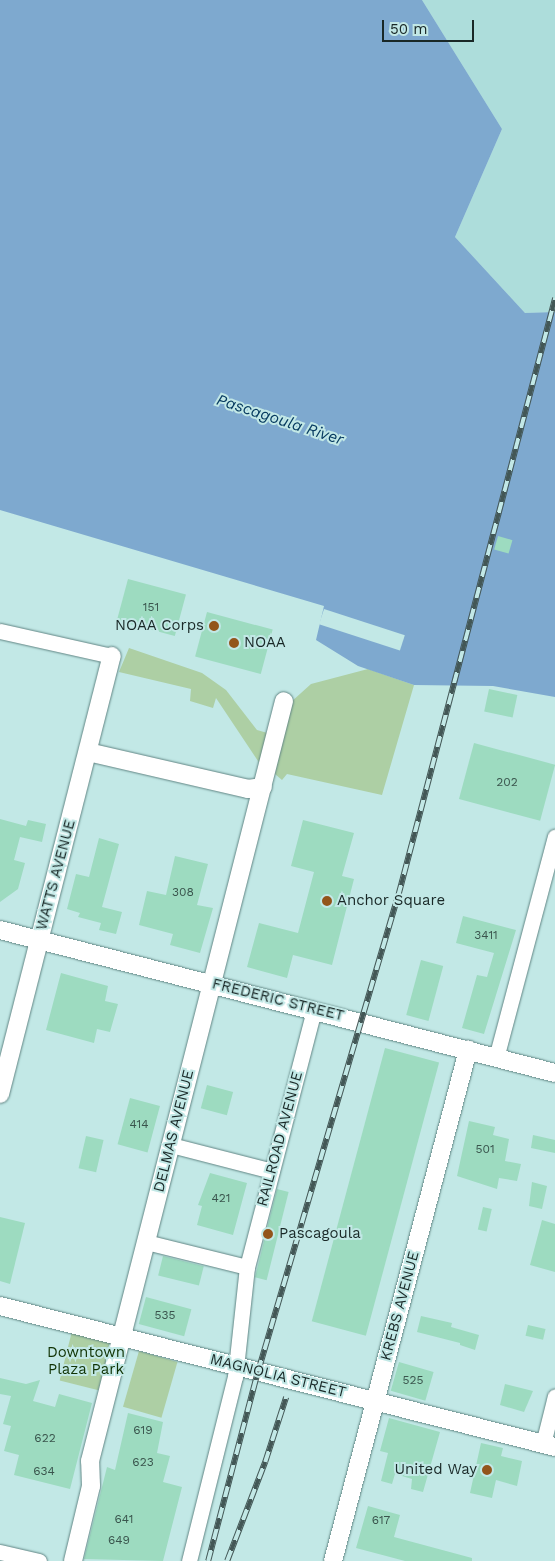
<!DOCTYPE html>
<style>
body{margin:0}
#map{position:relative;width:555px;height:1561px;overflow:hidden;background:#c2e8e6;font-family:"Work Sans",sans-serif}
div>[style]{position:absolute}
.built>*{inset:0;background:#addddb}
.green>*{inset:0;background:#adcfa4;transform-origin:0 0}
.water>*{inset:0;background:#7ea9cf}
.pier>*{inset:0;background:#c2e8e6;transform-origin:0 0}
.building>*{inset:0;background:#9ddbc0;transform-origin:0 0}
.roads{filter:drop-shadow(0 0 1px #618584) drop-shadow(0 0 1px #618584)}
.minor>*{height:15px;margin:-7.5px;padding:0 7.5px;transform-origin:7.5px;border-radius:7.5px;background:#fff}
.tertiary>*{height:18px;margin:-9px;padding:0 9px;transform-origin:9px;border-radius:9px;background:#fff}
.rail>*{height:5.5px;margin-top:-2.75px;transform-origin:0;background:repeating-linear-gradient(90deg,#c2e8e6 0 11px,#435756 0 22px);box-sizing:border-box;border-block:1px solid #435756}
.dots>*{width:14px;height:14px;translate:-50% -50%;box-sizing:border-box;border:2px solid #c2e8e6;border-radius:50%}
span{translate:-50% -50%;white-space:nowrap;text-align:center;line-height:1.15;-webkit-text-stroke:4px #c2e8e6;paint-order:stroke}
.number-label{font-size:12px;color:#3a554d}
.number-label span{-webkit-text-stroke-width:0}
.poi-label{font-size:15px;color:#192827}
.right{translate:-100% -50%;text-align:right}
.left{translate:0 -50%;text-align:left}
.street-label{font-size:15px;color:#192827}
.park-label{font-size:15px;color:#103304}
.water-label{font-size:16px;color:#073b60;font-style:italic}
.scale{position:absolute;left:382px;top:20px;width:92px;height:22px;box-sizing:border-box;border:2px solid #192827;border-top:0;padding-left:6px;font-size:15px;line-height:18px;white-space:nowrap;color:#192827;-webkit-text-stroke:4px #c2e8e6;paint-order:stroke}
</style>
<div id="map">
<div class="built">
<div style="clip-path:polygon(422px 0,555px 0,555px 312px,525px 313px,455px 237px,502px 129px)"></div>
</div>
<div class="green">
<div style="clip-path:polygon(129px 648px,202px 673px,226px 690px,257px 730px,271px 734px,260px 764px,216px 698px,213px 708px,190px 701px,191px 689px,119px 672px)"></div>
<div style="clip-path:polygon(368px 669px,414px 685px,382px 795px,287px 774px,282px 780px,275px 774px,291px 702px,311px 684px)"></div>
<div style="left:72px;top:1331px;width:40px;height:51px;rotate:14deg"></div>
<div style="left:139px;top:1351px;width:40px;height:58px;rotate:16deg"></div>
</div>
<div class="water">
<div style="clip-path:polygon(0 0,422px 0,502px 129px,455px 237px,525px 313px,555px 312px,555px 697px,493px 686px,414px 685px,358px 666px,316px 640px,324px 606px,0 510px)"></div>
</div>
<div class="pier">
<div style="left:324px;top:609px;width:85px;height:16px;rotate:18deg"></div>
</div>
<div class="building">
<div style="left:498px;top:536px;width:15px;height:14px;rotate:16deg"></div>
<div style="left:128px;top:579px;width:60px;height:43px;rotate:15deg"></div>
<div style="left:207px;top:612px;width:68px;height:46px;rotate:15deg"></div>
<div style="left:489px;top:689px;width:29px;height:23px;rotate:12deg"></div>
<div style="left:474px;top:743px;width:84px;height:58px;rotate:15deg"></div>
<div style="clip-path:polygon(0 819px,26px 826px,28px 820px,46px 824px,42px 842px,20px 837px,14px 860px,25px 863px,18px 889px,0 902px)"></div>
<div style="clip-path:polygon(303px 820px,354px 833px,342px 876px,354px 879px,332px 965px,293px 955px,287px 978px,247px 967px,259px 923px,298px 933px,314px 872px,291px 866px)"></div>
<div style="clip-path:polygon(99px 838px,119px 844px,102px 907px,122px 912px,116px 934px,99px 930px,101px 923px,78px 917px,80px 913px,67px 909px,76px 874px,89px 877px)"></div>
<div style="clip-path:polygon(175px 856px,208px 864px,197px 905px,213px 908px,200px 953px,170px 945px,173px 934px,139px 925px,147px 891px,166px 895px)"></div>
<div style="clip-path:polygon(463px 916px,516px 930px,484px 1034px,462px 1028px,477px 975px,487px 977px,494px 953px,456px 943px)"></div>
<div style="left:421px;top:960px;width:23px;height:57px;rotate:15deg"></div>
<div style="clip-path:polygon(61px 973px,108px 986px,105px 1001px,118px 1004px,110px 1032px,97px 1029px,94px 1043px,46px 1030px)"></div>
<div style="left:385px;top:1048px;width:56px;height:283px;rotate:15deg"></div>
<div style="left:207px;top:1085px;width:27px;height:24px;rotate:15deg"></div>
<div style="left:130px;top:1098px;width:31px;height:48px;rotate:15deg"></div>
<div style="clip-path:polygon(469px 1121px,495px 1127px,493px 1135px,509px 1139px,505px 1161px,521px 1164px,517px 1181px,499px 1178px,497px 1189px,457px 1176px)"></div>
<div style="clip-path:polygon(533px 1135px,555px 1140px,555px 1153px,531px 1148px)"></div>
<div style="left:86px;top:1136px;width:18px;height:33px;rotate:13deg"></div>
<div style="clip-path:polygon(210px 1173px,247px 1183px,233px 1235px,197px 1225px,202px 1206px,198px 1205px)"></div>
<div style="clip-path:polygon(532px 1182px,547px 1186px,542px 1209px,529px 1206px)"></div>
<div style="left:277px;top:1189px;width:12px;height:91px;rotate:14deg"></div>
<div style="left:483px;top:1207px;width:9px;height:23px;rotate:13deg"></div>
<div style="clip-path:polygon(0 1217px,25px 1223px,10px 1284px,0 1281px)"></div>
<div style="clip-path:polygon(542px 1220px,555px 1224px,555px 1272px,530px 1265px)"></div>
<div style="left:163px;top:1256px;width:42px;height:20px;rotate:14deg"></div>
<div style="left:146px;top:1297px;width:47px;height:28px;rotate:15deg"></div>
<div style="clip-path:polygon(421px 1316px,452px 1323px,451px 1327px,479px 1335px,475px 1350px,460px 1345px,460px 1343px,417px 1332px)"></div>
<div style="left:528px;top:1325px;width:18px;height:11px;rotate:13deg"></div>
<div style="left:399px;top:1362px;width:36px;height:30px;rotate:16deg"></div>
<div style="clip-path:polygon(0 1378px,26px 1384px,40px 1380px,33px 1401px,55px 1407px,59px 1394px,92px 1403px,70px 1489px,14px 1475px,19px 1455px,4px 1451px,11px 1426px,3px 1424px,11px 1396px,0 1394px)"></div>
<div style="clip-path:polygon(505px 1384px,533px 1391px,524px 1412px,500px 1405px)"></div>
<div style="clip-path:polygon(128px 1413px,163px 1422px,157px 1453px,170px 1456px,163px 1482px,182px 1487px,163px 1561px,84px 1559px,107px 1467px,115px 1470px)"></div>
<div style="clip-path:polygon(389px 1418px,440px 1432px,423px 1492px,411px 1489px,412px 1479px,395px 1474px,392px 1484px,381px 1481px,388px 1453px,380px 1451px)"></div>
<div style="clip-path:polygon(481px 1443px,503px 1448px,501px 1456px,522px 1461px,517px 1486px,496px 1480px,492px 1498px,470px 1493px)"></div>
<div style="clip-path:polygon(368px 1506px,400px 1515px,394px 1537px,472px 1558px,472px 1561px,405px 1561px,356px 1548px)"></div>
</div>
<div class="roads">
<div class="minor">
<div style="left:0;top:631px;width:115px;rotate:12.6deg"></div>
<div style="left:496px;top:1058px;width:229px;rotate:-75.1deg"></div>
<div style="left:171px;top:1145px;width:104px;rotate:14.4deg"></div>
<div style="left:146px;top:1242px;width:104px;rotate:13.9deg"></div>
<div style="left:543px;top:1444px;width:49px;rotate:-76deg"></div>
<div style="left:0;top:1552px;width:40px;rotate:13deg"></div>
<div style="left:189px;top:1561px;width:190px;rotate:-76deg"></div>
<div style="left:235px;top:1377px;width:111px;rotate:-83.8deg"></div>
<div style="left:247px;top:1267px;width:266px;rotate:-75.4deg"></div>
</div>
<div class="tertiary">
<div style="left:88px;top:752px;width:164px;rotate:13deg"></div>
<div style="left:248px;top:789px;width:15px;rotate:-8deg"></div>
<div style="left:0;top:930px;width:573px;rotate:14.45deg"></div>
<div style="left:0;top:1094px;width:452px;rotate:-75.7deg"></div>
<div style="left:0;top:1306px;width:573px;rotate:14.25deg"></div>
<div style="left:73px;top:1561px;width:77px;rotate:-76.5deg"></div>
<div style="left:91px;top:1486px;width:25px;rotate:-92deg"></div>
<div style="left:90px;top:1461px;width:784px;rotate:-75.68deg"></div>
<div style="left:333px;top:1561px;width:529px;rotate:-75.2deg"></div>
</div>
</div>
<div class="rail">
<div style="left:208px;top:1561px;width:196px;rotate:-75.3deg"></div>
<div style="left:258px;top:1371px;width:495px;rotate:-73.6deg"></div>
<div style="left:398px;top:896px;width:618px;rotate:-75.29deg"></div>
<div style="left:227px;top:1561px;width:106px;rotate:-69deg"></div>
<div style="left:265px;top:1462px;width:68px;rotate:-72.1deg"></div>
</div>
<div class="dots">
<div style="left:214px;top:626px;background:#93551b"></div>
<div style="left:234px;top:643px;background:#93551b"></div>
<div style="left:327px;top:901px;background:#93551b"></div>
<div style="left:268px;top:1234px;background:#93551b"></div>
<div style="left:487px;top:1470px;background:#93551b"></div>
</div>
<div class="number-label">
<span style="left:151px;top:608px">151</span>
<span style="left:507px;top:783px">202</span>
<span style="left:183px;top:893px">308</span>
<span style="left:486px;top:936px">3411</span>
<span style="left:139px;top:1125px">414</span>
<span style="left:485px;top:1150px">501</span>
<span style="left:221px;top:1199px">421</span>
<span style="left:165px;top:1316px">535</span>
<span style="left:413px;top:1381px">525</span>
<span style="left:143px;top:1431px">619</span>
<span style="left:45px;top:1439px">622</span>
<span style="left:143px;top:1463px">623</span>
<span style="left:44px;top:1472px">634</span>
<span style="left:124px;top:1520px">641</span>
<span style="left:381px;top:1521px">617</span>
<span style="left:119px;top:1541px">649</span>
</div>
<div class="poi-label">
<span class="right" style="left:204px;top:626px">NOAA Corps</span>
<span class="left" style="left:244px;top:643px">NOAA</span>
<span class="left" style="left:337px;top:901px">Anchor Square</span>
<span class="left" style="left:279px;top:1234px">Pascagoula</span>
<span class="right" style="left:477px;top:1470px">United Way</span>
</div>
<div class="street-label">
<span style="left:56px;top:875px;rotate:-75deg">WATTS AVENUE</span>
<span style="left:278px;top:1000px;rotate:14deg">FREDERIC STREET</span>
<span style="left:174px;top:1131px;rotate:-76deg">DELMAS AVENUE</span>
<span style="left:280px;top:1139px;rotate:-75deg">RAILROAD AVENUE</span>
<span style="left:400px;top:1306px;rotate:-75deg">KREBS AVENUE</span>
<span style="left:278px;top:1376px;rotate:14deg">MAGNOLIA STREET</span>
</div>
<div class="park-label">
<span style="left:86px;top:1361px">Downtown<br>Plaza Park</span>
</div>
<div class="water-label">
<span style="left:280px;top:420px;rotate:18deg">Pascagoula River</span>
</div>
<div class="scale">50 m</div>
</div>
